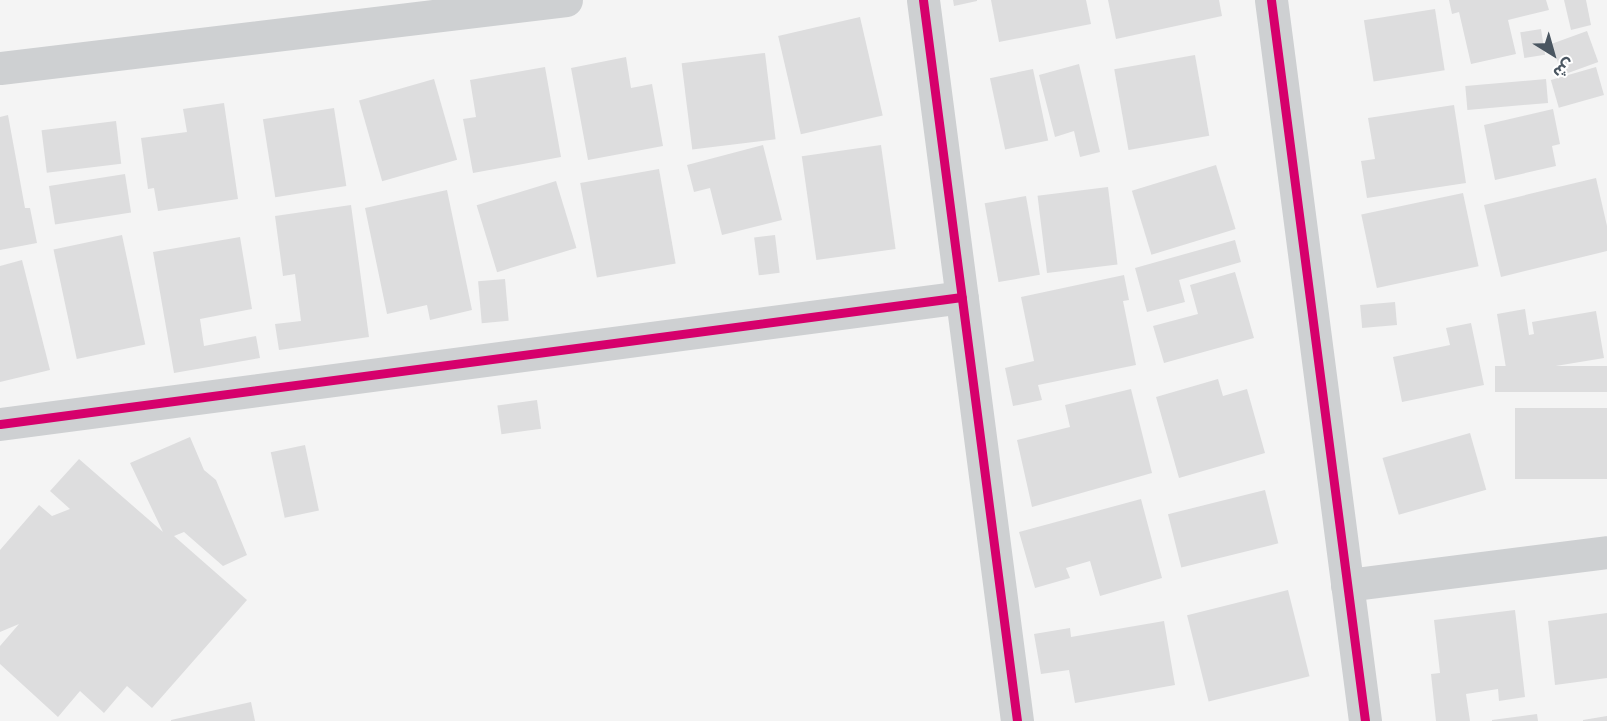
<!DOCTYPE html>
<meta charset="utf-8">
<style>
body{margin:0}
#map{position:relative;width:1607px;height:721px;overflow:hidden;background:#f4f4f4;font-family:"Work Sans","Noto Sans Arabic",sans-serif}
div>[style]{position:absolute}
.building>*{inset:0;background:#ddddde;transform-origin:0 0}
.minor>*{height:33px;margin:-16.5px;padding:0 16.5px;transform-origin:16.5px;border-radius:16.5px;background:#ced0d2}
.cycleway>*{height:9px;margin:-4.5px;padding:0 4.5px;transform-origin:4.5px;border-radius:4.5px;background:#d6006c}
span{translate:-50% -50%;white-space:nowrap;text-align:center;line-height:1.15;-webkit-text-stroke:4.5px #fff;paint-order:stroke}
.north{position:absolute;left:1523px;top:24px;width:60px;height:60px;-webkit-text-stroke:4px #fff;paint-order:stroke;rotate:143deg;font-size:16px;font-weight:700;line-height:24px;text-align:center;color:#4a5661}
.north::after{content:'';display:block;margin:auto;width:21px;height:27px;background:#4a5661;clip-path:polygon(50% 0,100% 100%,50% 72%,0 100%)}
</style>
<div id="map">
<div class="building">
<div style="clip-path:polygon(953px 0,977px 0,977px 1px,954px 6px)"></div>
<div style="clip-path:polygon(991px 0,1086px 0,1091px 24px,999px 42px)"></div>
<div style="clip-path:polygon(1108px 0,1219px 0,1222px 16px,1116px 39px)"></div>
<div style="clip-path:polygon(1449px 0,1546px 0,1549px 10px,1508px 20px,1516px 54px,1471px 64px,1459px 12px,1452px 14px)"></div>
<div style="clip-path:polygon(1564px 0,1586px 0,1591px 25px,1571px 30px)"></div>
<div style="left:1435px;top:9px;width:62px;height:72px;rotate:81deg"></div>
<div style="left:860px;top:17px;width:101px;height:84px;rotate:77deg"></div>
<div style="left:1541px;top:29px;width:26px;height:21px;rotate:81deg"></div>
<div style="left:1587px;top:31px;width:33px;height:38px;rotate:70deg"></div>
<div style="left:765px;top:53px;width:87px;height:84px;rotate:83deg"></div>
<div style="left:1195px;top:55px;width:82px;height:82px;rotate:80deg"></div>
<div style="clip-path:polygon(626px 57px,631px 88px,652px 84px,663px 146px,588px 160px,571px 68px)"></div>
<div style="clip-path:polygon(1079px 64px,1100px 152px,1080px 157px,1074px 131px,1055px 137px,1039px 75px)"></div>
<div style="clip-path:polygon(545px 67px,561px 157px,473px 173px,463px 119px,476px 117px,470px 80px)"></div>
<div style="left:1596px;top:67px;width:29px;height:47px;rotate:74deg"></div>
<div style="left:1033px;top:69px;width:73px;height:44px;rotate:78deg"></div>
<div style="left:434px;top:79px;width:84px;height:78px;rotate:74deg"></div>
<div style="left:1546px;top:79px;width:24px;height:81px;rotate:85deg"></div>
<div style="clip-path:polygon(224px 103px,238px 199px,158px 211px,154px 188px,148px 189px,141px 138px,187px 132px,183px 109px)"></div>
<div style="clip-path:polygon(1454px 105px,1466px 183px,1367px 198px,1361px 161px,1375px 159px,1368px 118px)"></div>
<div style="left:334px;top:108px;width:79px;height:72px;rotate:81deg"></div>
<div style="clip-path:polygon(1553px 109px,1560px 144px,1552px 146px,1556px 166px,1495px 180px,1484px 125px)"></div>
<div style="clip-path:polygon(8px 115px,25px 208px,30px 208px,37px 243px,0 250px,0 117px)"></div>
<div style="left:116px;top:121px;width:43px;height:75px;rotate:83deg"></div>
<div style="clip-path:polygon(763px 145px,782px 220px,722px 235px,710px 188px,694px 192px,687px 165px)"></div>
<div style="left:881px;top:145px;width:105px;height:80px;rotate:82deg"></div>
<div style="left:1216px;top:165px;width:67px;height:88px;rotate:73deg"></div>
<div style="left:659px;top:169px;width:96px;height:80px;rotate:80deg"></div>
<div style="left:125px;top:174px;width:39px;height:77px;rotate:81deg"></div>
<div style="clip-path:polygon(1596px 178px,1607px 226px,1607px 251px,1501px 277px,1484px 205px)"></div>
<div style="left:556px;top:181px;width:70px;height:83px;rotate:73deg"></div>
<div style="left:1108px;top:187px;width:78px;height:71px;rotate:83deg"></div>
<div style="clip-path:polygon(447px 190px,472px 310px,430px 320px,427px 305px,387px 314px,365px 208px)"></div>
<div style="left:1463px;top:193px;width:75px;height:104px;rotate:78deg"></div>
<div style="left:1026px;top:196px;width:80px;height:42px;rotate:80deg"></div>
<div style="clip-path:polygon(351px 205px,369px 337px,279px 350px,275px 324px,301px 321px,295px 274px,283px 276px,275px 216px)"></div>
<div style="left:122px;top:235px;width:112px;height:70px;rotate:78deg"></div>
<div style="left:775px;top:235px;width:38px;height:21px;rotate:83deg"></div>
<div style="clip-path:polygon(240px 237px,252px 309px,200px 319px,204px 346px,256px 336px,260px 358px,174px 373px,153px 252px)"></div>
<div style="clip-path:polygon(1235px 240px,1241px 262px,1179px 280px,1185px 302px,1147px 312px,1135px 268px)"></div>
<div style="clip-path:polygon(22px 260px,50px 370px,0 382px,0 266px)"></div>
<div style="clip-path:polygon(1235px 272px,1254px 338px,1164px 363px,1153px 326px,1198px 314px,1190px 285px)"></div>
<div style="clip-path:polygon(1124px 275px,1129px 300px,1123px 301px,1136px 365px,1038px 385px,1042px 400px,1013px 406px,1005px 368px,1034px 361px,1021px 297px)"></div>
<div style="left:505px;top:279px;width:42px;height:27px;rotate:85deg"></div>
<div style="left:1395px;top:302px;width:23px;height:35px;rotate:85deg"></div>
<div style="clip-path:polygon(1525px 309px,1529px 335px,1534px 334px,1532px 322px,1596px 311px,1604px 358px,1507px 374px,1497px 314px)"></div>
<div style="clip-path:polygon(1471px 323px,1484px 385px,1402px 402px,1393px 357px,1450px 345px,1446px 328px)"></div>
<div style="left:1607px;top:366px;width:26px;height:112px;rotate:90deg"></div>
<div style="clip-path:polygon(1218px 379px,1223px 396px,1247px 389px,1265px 453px,1179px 478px,1156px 397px)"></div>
<div style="clip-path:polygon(1131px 389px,1152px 473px,1032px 507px,1017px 440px,1070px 427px,1065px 405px)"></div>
<div style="left:537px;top:400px;width:29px;height:40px;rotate:82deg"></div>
<div style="left:1607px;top:408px;width:71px;height:92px;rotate:90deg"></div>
<div style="left:1470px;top:433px;width:59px;height:91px;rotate:74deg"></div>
<div style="clip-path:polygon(190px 437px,204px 470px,216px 480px,247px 555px,223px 566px,184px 532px,174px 536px,247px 600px,152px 708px,127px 686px,104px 713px,80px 691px,58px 717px,0 664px,0 646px,19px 624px,0 632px,0 550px,39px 505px,52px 516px,70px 509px,50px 491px,79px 459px,163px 532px,130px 463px)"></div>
<div style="left:305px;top:445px;width:67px;height:35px;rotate:78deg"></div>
<div style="left:1265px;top:490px;width:55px;height:100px;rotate:76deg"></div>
<div style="clip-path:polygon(1141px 499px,1162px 578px,1100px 596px,1090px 561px,1066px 568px,1070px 578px,1035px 588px,1019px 532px)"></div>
<div style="left:1288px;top:590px;width:89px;height:104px;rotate:76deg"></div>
<div style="clip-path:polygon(1515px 610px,1525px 697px,1499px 701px,1498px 689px,1466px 694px,1470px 721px,1436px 721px,1431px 674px,1440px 673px,1434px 620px)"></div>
<div style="clip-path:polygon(1607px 613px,1607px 678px,1555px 685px,1548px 621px)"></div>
<div style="clip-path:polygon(1164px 621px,1175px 685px,1075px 703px,1069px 670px,1041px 674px,1034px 634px,1070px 628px,1071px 637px)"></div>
<div style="clip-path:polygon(251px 702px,255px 721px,171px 721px,171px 720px)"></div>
<div style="clip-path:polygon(1537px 714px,1538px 721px,1492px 721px,1492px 720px)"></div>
<div style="clip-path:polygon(1607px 716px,1607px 721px,1583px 721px,1583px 720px)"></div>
</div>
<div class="minor">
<div style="left:923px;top:0;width:727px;rotate:82.57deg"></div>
<div style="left:1271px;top:0;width:727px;rotate:82.57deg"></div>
<div style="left:0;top:68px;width:570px;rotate:-6.85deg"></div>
<div style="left:0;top:424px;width:970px;rotate:-7.52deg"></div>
<div style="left:1347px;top:585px;width:262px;rotate:-7.2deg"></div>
</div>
<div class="cycleway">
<div style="left:923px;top:0;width:727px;rotate:82.57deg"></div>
<div style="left:1271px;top:0;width:727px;rotate:82.57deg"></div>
<div style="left:0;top:424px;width:970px;rotate:-7.52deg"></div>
</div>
<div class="north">ش</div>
</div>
